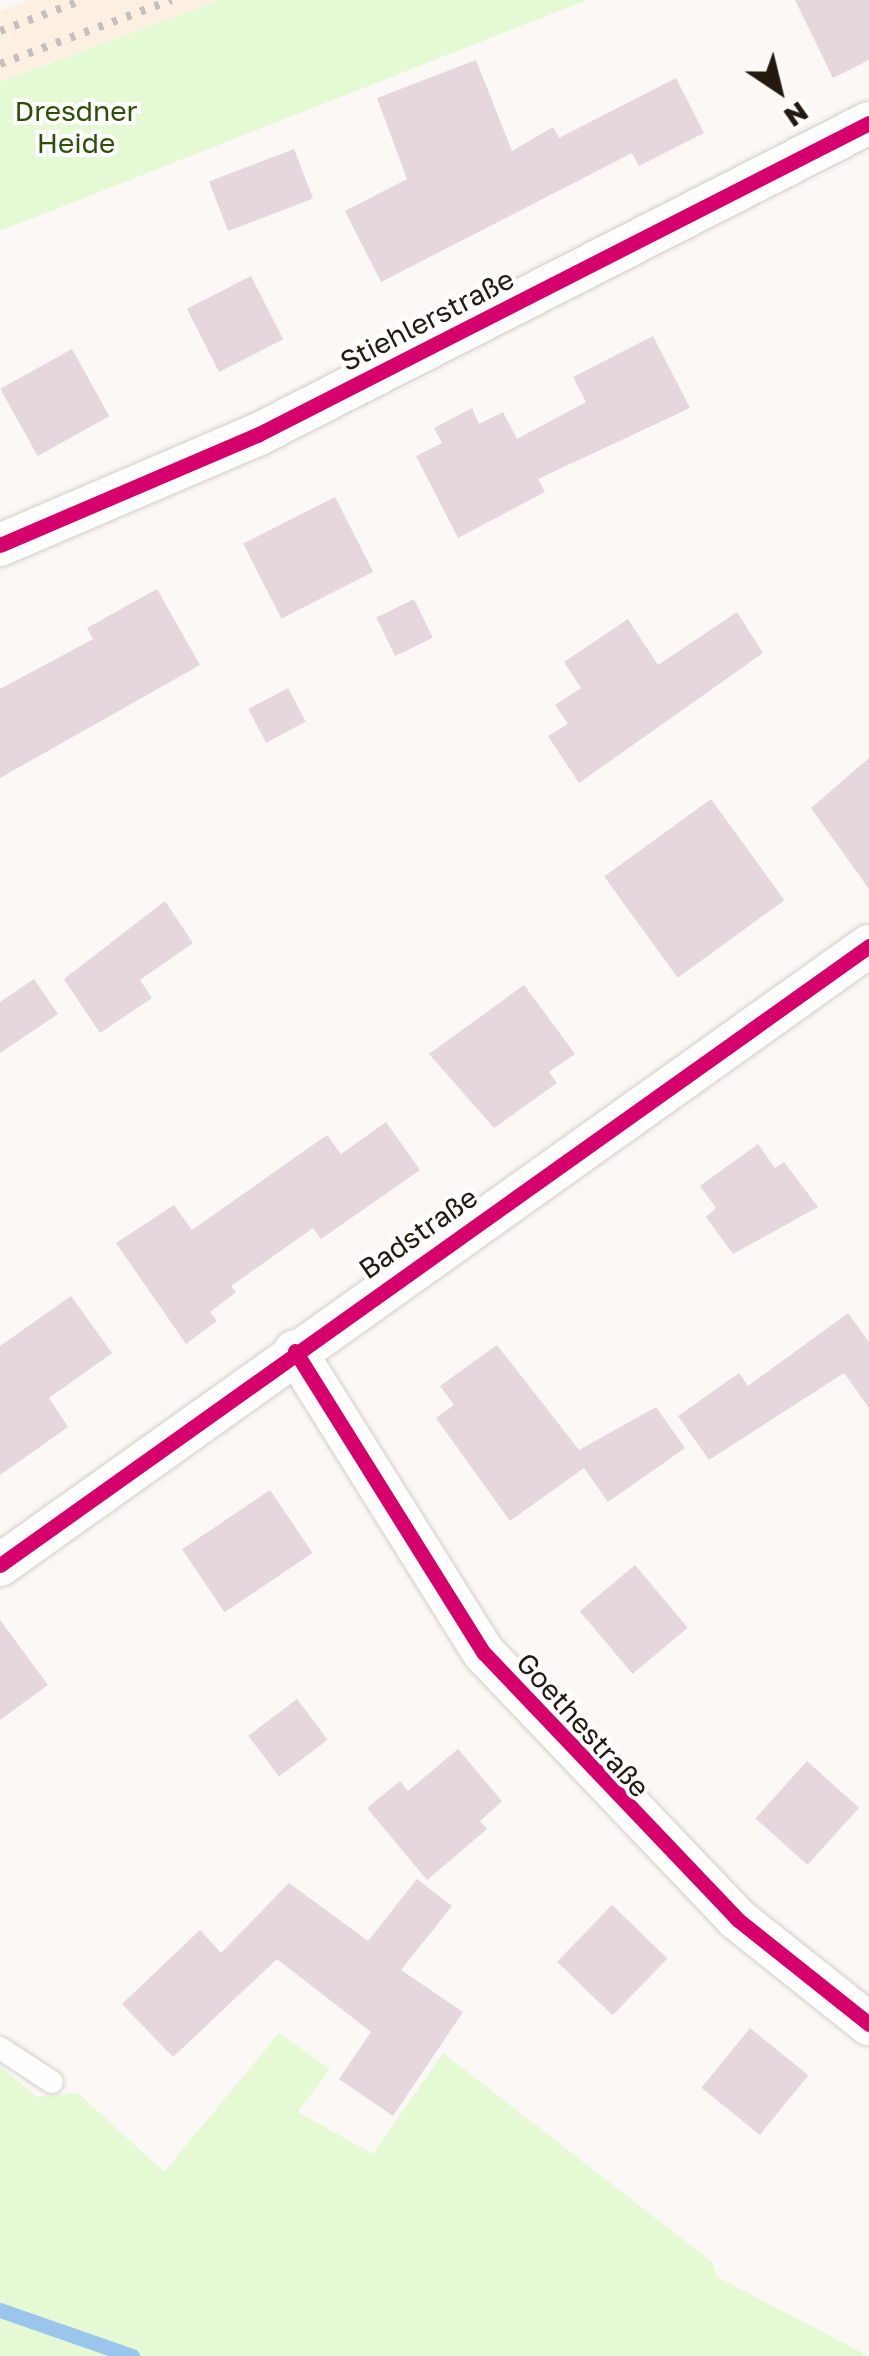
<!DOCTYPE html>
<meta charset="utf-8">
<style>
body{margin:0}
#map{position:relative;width:869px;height:2356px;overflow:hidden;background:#fbf8f5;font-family:"Golos Text",sans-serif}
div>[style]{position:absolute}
.built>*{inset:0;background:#fdf0e3}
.green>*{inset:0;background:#e6f9d5}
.stream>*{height:15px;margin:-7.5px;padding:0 7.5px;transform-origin:7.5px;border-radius:7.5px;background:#99c6ea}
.building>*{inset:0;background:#e6d6de;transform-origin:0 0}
.roads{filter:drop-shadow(0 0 2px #d3cdc6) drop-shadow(0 0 2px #d3cdc6)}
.lane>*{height:22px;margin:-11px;padding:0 11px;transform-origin:11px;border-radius:11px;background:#fefefe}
.street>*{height:42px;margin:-21px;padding:0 21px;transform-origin:21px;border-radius:21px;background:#fefefe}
.rail>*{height:8px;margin-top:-4px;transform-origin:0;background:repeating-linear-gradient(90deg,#c3c1bf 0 5px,transparent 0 15px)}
.cycleway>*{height:15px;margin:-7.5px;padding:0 7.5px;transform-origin:7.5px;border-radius:7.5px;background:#d6006c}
span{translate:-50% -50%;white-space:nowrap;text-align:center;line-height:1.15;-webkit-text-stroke:8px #fff;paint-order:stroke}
.park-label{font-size:28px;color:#2c5006}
.street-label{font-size:28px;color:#23190f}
.north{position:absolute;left:729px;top:40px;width:100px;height:100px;-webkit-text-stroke:8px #fff;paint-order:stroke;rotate:145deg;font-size:28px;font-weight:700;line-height:40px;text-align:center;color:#23190f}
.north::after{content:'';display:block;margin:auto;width:35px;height:45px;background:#23190f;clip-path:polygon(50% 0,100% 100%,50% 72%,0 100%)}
</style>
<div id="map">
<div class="built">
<div style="clip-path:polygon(30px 0,219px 0,0 82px,0 11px)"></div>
</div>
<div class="green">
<div style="clip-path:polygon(219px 0,587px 0,0 231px,0 82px)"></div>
<div style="clip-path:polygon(279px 2033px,330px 2069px,298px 2112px,373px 2154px,443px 2053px,712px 2262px,717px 2277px,869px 2356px,0 2356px,0 2066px,37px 2097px,78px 2093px,164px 2172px)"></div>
</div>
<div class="stream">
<div style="left:0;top:2310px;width:140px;rotate:19.2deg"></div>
</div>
<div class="building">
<div style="clip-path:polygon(795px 0,869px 0,869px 60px,833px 78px)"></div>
<div style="clip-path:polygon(476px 60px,512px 151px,553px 127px,559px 138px,676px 78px,704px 133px,639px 166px,632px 153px,381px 282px,345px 211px,407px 179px,377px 98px)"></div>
<div style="left:294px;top:149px;width:53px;height:91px;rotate:69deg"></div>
<div style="left:251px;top:276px;width:71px;height:72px;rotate:63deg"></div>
<div style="clip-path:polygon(653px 336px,690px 408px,538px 479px,545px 492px,458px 538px,416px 456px,442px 443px,434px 428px,472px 408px,479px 424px,503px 412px,517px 439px,586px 402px,573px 377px)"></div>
<div style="left:72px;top:349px;width:77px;height:82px;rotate:61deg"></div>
<div style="left:335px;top:497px;width:84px;height:103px;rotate:63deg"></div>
<div style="clip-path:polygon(157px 589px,200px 665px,0 778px,0 689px,93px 639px,87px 628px)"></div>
<div style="left:414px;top:599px;width:43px;height:42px;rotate:64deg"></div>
<div style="clip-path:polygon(737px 612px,763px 653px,579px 783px,548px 736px,568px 724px,555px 705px,581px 688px,564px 662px,628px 619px,658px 665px)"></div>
<div style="left:288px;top:688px;width:38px;height:45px;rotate:62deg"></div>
<div style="clip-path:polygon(869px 758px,869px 889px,811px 808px)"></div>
<div style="left:711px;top:799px;width:125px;height:132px;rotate:54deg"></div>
<div style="clip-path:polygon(165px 901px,193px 943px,140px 980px,152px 998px,100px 1033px,64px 979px)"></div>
<div style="clip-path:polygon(34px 979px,58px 1014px,0 1053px,0 1002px)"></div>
<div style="clip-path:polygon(524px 985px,575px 1054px,549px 1072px,557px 1083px,494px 1128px,429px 1054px)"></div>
<div style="clip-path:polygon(386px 1122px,420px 1170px,321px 1239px,313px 1228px,231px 1286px,236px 1292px,210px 1312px,217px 1321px,186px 1344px,116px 1243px,174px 1205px,192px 1230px,327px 1135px,341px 1154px)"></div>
<div style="clip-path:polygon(758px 1144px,775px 1168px,784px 1162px,818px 1207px,733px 1254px,706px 1217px,716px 1208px,700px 1186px)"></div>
<div style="clip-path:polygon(71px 1296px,112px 1353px,49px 1398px,68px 1427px,0 1475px,0 1346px)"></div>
<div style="clip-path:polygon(848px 1313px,869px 1342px,869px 1408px,844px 1373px,709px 1460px,678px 1416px,739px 1373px,748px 1386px)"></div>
<div style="clip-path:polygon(497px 1345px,579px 1450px,656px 1407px,685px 1448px,608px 1502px,584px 1468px,510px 1521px,436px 1418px,454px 1405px,440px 1386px)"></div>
<div style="left:270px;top:1490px;width:76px;height:106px;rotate:56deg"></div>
<div style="left:635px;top:1565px;width:82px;height:72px;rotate:50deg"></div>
<div style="clip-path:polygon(0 1620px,48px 1685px,0 1720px)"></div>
<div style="left:297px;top:1699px;width:51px;height:61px;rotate:53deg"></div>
<div style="clip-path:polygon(458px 1749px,502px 1801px,480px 1821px,487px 1829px,427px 1880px,367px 1808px,400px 1781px,408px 1791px)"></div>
<div style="left:807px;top:1761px;width:70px;height:77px;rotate:42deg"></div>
<div style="clip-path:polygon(417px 1879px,452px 1906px,401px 1970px,463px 2012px,393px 2116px,339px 2079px,371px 2032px,277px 1959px,173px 2057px,122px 2004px,200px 1930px,221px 1953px,289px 1883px,368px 1941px)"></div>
<div style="left:612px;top:1905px;width:77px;height:79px;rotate:44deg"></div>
<div style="left:750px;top:2028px;width:75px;height:77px;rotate:39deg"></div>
</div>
<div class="roads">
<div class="lane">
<div style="left:0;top:2048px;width:62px;rotate:33.2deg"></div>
</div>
<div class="street">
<div style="left:0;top:545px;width:280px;rotate:-23.2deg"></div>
<div style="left:257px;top:435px;width:687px;rotate:-27.01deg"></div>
<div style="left:295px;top:1351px;width:356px;rotate:58deg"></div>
<div style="left:484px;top:1653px;width:367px;rotate:46.4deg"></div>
<div style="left:737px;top:1919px;width:169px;rotate:38.5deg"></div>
<div style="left:0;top:1565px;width:1067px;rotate:-35.46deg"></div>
</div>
</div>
<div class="rail">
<div style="left:0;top:31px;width:89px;rotate:-20.5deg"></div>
<div style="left:0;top:64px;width:183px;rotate:-20.5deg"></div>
</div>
<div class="cycleway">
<div style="left:0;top:545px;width:280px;rotate:-23.2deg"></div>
<div style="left:257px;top:435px;width:687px;rotate:-27.01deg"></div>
<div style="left:295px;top:1351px;width:356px;rotate:58deg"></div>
<div style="left:484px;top:1653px;width:367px;rotate:46.4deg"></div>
<div style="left:737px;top:1919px;width:169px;rotate:38.5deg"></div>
<div style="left:0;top:1565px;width:1067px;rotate:-35.46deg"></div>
</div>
<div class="park-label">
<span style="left:76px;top:127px">Dresdner<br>Heide</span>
</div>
<div class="street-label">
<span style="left:427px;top:320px;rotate:-27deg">Stiehlerstraße</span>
<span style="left:418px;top:1233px;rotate:-35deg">Badstraße</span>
<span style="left:583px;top:1725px;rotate:48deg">Goethestraße</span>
</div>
<div class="north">N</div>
</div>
